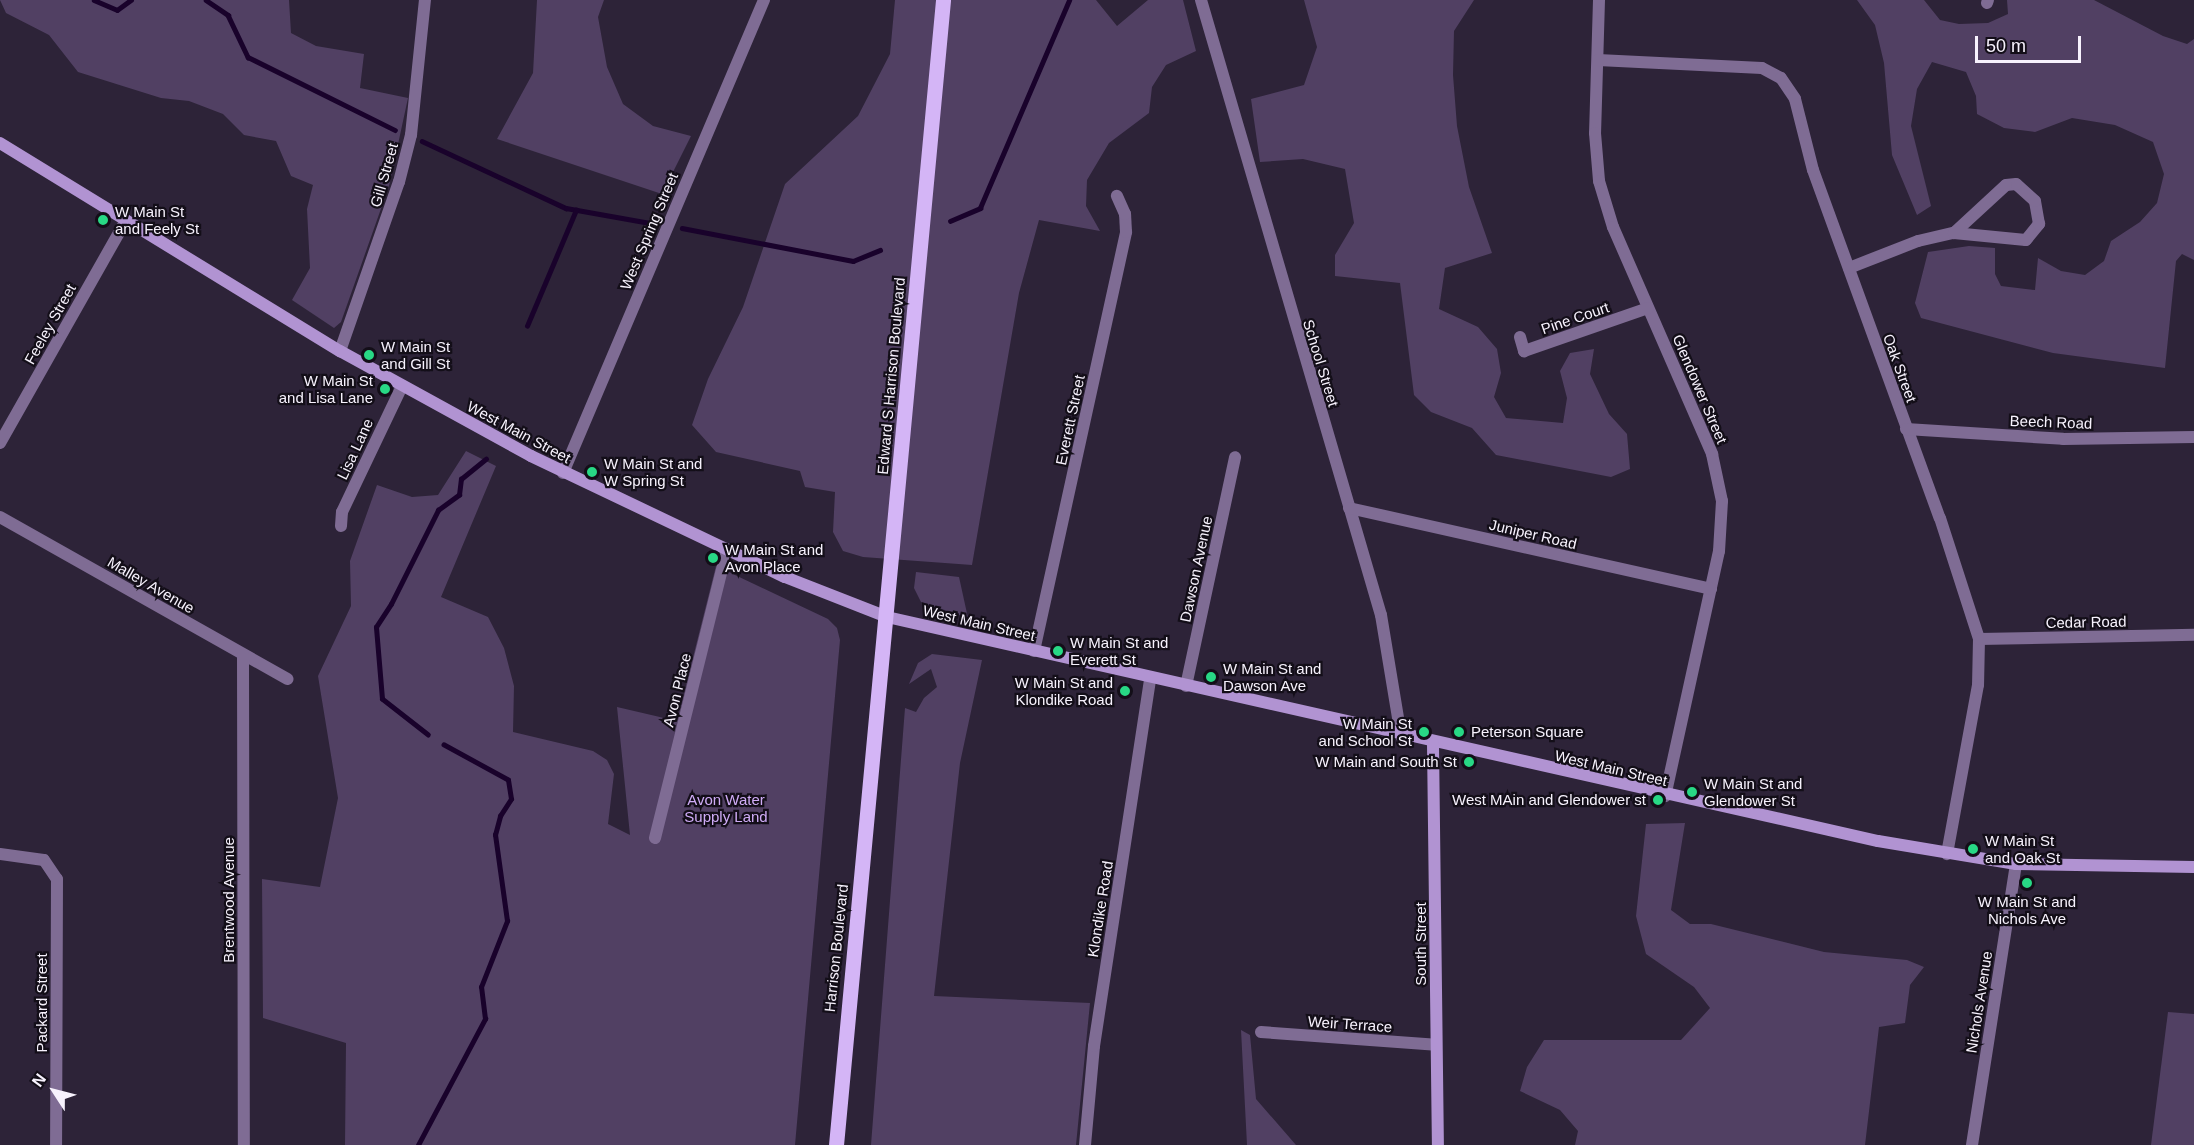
<!DOCTYPE html>
<style>
body{margin:0}
#map{position:relative;width:2194px;height:1145px;overflow:hidden;background:#2d2338;font-family:Arial,sans-serif}
div>[style]{position:absolute}
.green>*{inset:0;background:#514063}
.stream>*{height:4.5px;margin:-2.25px;padding:0 2.25px;transform-origin:2.25px;border-radius:2.25px;background:#19022b}
.street>*{height:12px;margin:-6px;padding:0 6px;transform-origin:6px;border-radius:6px;background:#7f6c94}
.secondary>*{height:12px;margin:-6px;padding:0 6px;transform-origin:6px;border-radius:6px;background:#b193d2}
.primary>*{height:15px;margin:-7.5px;padding:0 7.5px;transform-origin:7.5px;border-radius:7.5px;background:#d4b5f6}
.dots>*{width:16px;height:16px;translate:-50% -50%;box-sizing:border-box;border:3px solid #130e18;border-radius:50%}
span{translate:-50% -50%;white-space:nowrap;text-align:center;line-height:1.15;-webkit-text-stroke:4.5px #130e18;paint-order:stroke}
.street-label{font-size:15px;color:#f7f2fd}
.poi-label{font-size:15px;color:#f7f2fd}
.left{translate:0 -50%;text-align:left}
.right{translate:-100% -50%;text-align:right}
.park-label{font-size:15px;color:#d0acf7}
.north{position:absolute;left:24px;top:1061px;width:60px;height:60px;-webkit-text-stroke:4px #130e18;paint-order:stroke;rotate:306deg;font-size:16px;font-weight:700;line-height:24px;text-align:center;color:#f7f2fd}
.north::after{content:'';display:block;margin:auto;width:21px;height:27px;background:#f7f2fd;clip-path:polygon(50% 0,100% 100%,50% 72%,0 100%)}
.scale{position:absolute;left:1975px;top:36px;width:106px;height:27px;box-sizing:border-box;border:3px solid #f7f2fd;border-top:0;padding-left:8px;font-size:18px;line-height:21px;white-space:nowrap;color:#f7f2fd;-webkit-text-stroke:4px #130e18;paint-order:stroke}
</style>
<div id="map">
<div class="green">
<div style="clip-path:polygon(0 0,289px 0,291px 33px,316px 46px,364px 54px,360px 88px,408px 98px,389px 186px,341px 322px,334px 328px,292px 300px,310px 268px,307px 209px,313px 185px,291px 176px,276px 141px,244px 135px,223px 114px,189px 101px,161px 98px,78px 72px,49px 35px,6px 13px)"></div>
<div style="clip-path:polygon(537px 0,604px 0,598px 17px,607px 67px,623px 104px,653px 126px,691px 136px,662px 194px,497px 139px,533px 73px)"></div>
<div style="clip-path:polygon(895px 0,1096px 0,1117px 26px,1148px 0,1183px 0,1196px 51px,1166px 65px,1152px 87px,1149px 113px,1109px 143px,1087px 180px,1086px 206px,1100px 231px,1039px 220px,1019px 293px,972px 565px,863px 557px,843px 551px,833px 532px,835px 492px,805px 487px,800px 471px,716px 452px,692px 425px,708px 379px,743px 307px,785px 184px,858px 116px,890px 54px)"></div>
<div style="clip-path:polygon(1304px 0,1474px 0,1454px 31px,1453px 75px,1457px 126px,1469px 187px,1492px 253px,1445px 268px,1439px 309px,1478px 327px,1497px 349px,1501px 373px,1494px 397px,1506px 418px,1563px 423px,1567px 398px,1560px 371px,1570px 353px,1594px 349px,1590px 374px,1609px 414px,1627px 434px,1630px 469px,1611px 477px,1496px 455px,1472px 428px,1431px 412px,1414px 395px,1400px 283px,1335px 276px,1335px 255px,1354px 223px,1345px 169px,1303px 159px,1260px 162px,1251px 99px,1304px 85px,1317px 47px)"></div>
<div style="clip-path:polygon(1857px 0,1924px 0,1940px 20px,1959px 24px,1988px 23px,2008px 14px,2007px 0,2094px 0,2163px 36px,2187px 44px,2194px 39px,2194px 260px,2182px 254px,2176px 261px,2165px 368px,2053px 353px,1921px 318px,1915px 303px,1928px 252px,1969px 246px,1995px 248px,1995px 274px,2001px 286px,2035px 290px,2038px 258px,2061px 271px,2085px 275px,2104px 261px,2111px 241px,2140px 222px,2157px 203px,2164px 174px,2153px 142px,2115px 125px,2072px 118px,2035px 132px,2004px 128px,1977px 114px,1976px 96px,1966px 72px,1932px 62px,1917px 89px,1911px 126px,1931px 206px,1917px 215px,1892px 155px,1884px 63px,1875px 25px)"></div>
<div style="clip-path:polygon(466px 451px,496px 466px,441px 597px,488px 617px,504px 648px,514px 686px,513px 732px,593px 751px,607px 760px,614px 774px,608px 824px,630px 835px,617px 707px,677px 721px,716px 566px,828px 619px,837px 628px,840px 640px,795px 1145px,345px 1145px,346px 1043px,263px 1018px,262px 879px,320px 887px,338px 798px,318px 676px,351px 606px,350px 561px,377px 485px,412px 497px,438px 495px)"></div>
<div style="clip-path:polygon(916px 572px,959px 577px,968px 618px,921px 602px,914px 588px)"></div>
<div style="clip-path:polygon(932px 654px,982px 660px,960px 763px,934px 996px,1090px 1003px,1076px 1145px,871px 1145px,905px 708px,916px 712px,924px 698px,937px 687px,931px 669px,909px 684px,918px 663px)"></div>
<div style="clip-path:polygon(1685px 823px,1671px 910px,1690px 924px,1711px 924px,1824px 952px,1907px 960px,1924px 967px,1910px 985px,1905px 1023px,1879px 1027px,1865px 1145px,1575px 1145px,1578px 1131px,1560px 1110px,1520px 1091px,1527px 1067px,1544px 1040px,1681px 1040px,1710px 1008px,1694px 987px,1646px 954px,1636px 916px,1646px 824px)"></div>
<div style="clip-path:polygon(2168px 1012px,2194px 1014px,2194px 1145px,2151px 1145px)"></div>
<div style="clip-path:polygon(1241px 1030px,1250px 1035px,1256px 1099px,1296px 1145px,1247px 1145px)"></div>
</div>
<div class="stream">
<div style="left:94px;top:0;width:25px;rotate:23deg"></div>
<div style="left:117px;top:10px;width:17px;rotate:-36deg"></div>
<div style="left:206px;top:0;width:27px;rotate:34deg"></div>
<div style="left:228px;top:15px;width:47px;rotate:64.5deg"></div>
<div style="left:248px;top:57px;width:164px;rotate:26.4deg"></div>
<div style="left:422px;top:141px;width:159px;rotate:25deg"></div>
<div style="left:566px;top:208px;width:85px;rotate:10.1deg"></div>
<div style="left:950px;top:221px;width:33px;rotate:-23deg"></div>
<div style="left:980px;top:208px;width:226px;rotate:-66.8deg"></div>
<div style="left:682px;top:228px;width:174px;rotate:10.9deg"></div>
<div style="left:853px;top:261px;width:29px;rotate:-22deg"></div>
<div style="left:527px;top:326px;width:126px;rotate:-67.1deg"></div>
<div style="left:428px;top:735px;width:58px;rotate:-142deg"></div>
<div style="left:382px;top:699px;width:72px;rotate:-94.8deg"></div>
<div style="left:376px;top:627px;width:27px;rotate:-57deg"></div>
<div style="left:391px;top:604px;width:105px;rotate:-63.4deg"></div>
<div style="left:438px;top:510px;width:26px;rotate:-36deg"></div>
<div style="left:459px;top:495px;width:16px;rotate:-83deg"></div>
<div style="left:461px;top:479px;width:32px;rotate:-39deg"></div>
<div style="left:418px;top:1145px;width:143px;rotate:-62deg"></div>
<div style="left:485px;top:1019px;width:32px;rotate:-97deg"></div>
<div style="left:481px;top:987px;width:71px;rotate:-68.5deg"></div>
<div style="left:507px;top:921px;width:87px;rotate:-97.9deg"></div>
<div style="left:495px;top:835px;width:20px;rotate:-75deg"></div>
<div style="left:500px;top:816px;width:20px;rotate:-57deg"></div>
<div style="left:511px;top:799px;width:19px;rotate:-99deg"></div>
<div style="left:508px;top:780px;width:73px;rotate:-151.3deg"></div>
</div>
<div class="street">
<div style="left:1201px;top:0;width:641px;rotate:73.69deg"></div>
<div style="left:1381px;top:615px;width:123px;rotate:80.6deg"></div>
<div style="left:1599px;top:0;width:133px;rotate:91.7deg"></div>
<div style="left:1595px;top:133px;width:48px;rotate:85.2deg"></div>
<div style="left:1599px;top:181px;width:48px;rotate:73.1deg"></div>
<div style="left:1613px;top:227px;width:248px;rotate:66.4deg"></div>
<div style="left:1712px;top:454px;width:48px;rotate:78deg"></div>
<div style="left:1722px;top:501px;width:50px;rotate:93.4deg"></div>
<div style="left:1719px;top:551px;width:251px;rotate:102.4deg"></div>
<div style="left:1987px;top:3px;width:3px;rotate:-72deg"></div>
<div style="left:1598px;top:60px;width:164px;rotate:2.8deg"></div>
<div style="left:1762px;top:68px;width:21px;rotate:28deg"></div>
<div style="left:1781px;top:78px;width:25px;rotate:56deg"></div>
<div style="left:1795px;top:99px;width:73px;rotate:75.8deg"></div>
<div style="left:1813px;top:170px;width:370px;rotate:70deg"></div>
<div style="left:1940px;top:518px;width:127px;rotate:72.1deg"></div>
<div style="left:1979px;top:639px;width:46px;rotate:91.2deg"></div>
<div style="left:1978px;top:685px;width:172px;rotate:100.4deg"></div>
<div style="left:1849px;top:268px;width:74px;rotate:-21.4deg"></div>
<div style="left:1918px;top:241px;width:37px;rotate:-13deg"></div>
<div style="left:1954px;top:233px;width:72px;rotate:5.6deg"></div>
<div style="left:2026px;top:240px;width:21px;rotate:-51deg"></div>
<div style="left:2039px;top:224px;width:23px;rotate:-100deg"></div>
<div style="left:2035px;top:201px;width:25px;rotate:-138deg"></div>
<div style="left:2016px;top:184px;width:10px;rotate:174deg"></div>
<div style="left:2006px;top:185px;width:71px;rotate:137.3deg"></div>
<div style="left:1520px;top:337px;width:15px;rotate:74deg"></div>
<div style="left:1524px;top:351px;width:131px;rotate:-19.1deg"></div>
<div style="left:340px;top:351px;width:179px;rotate:-70.8deg"></div>
<div style="left:399px;top:182px;width:49px;rotate:-75.7deg"></div>
<div style="left:411px;top:135px;width:136px;rotate:-84.1deg"></div>
<div style="left:1906px;top:429px;width:157px;rotate:3.6deg"></div>
<div style="left:2063px;top:439px;width:131px;rotate:-0.9deg"></div>
<div style="left:0;top:443px;width:256px;rotate:-60.5deg"></div>
<div style="left:563px;top:473px;width:514px;rotate:-66.98deg"></div>
<div style="left:1349px;top:508px;width:371px;rotate:12.6deg"></div>
<div style="left:0;top:517px;width:330px;rotate:29.4deg"></div>
<div style="left:341px;top:526px;width:14px;rotate:-86deg"></div>
<div style="left:342px;top:512px;width:140px;rotate:-64.5deg"></div>
<div style="left:1979px;top:639px;width:215px;rotate:-1.1deg"></div>
<div style="left:1034px;top:651px;width:429px;rotate:-77.6deg"></div>
<div style="left:1126px;top:232px;width:18px;rotate:-93deg"></div>
<div style="left:1125px;top:214px;width:20px;rotate:-114deg"></div>
<div style="left:243px;top:655px;width:490px;rotate:89.9deg"></div>
<div style="left:1186px;top:686px;width:234px;rotate:-77.9deg"></div>
<div style="left:655px;top:838px;width:298px;rotate:-76deg"></div>
<div style="left:0;top:854px;width:44px;rotate:7.8deg"></div>
<div style="left:44px;top:860px;width:23px;rotate:56deg"></div>
<div style="left:57px;top:879px;width:266px;rotate:90.2deg"></div>
<div style="left:1261px;top:1032px;width:175px;rotate:4.2deg"></div>
<div style="left:1085px;top:1145px;width:99px;rotate:-84.8deg"></div>
<div style="left:1094px;top:1046px;width:372px;rotate:-81.3deg"></div>
<div style="left:1972px;top:1145px;width:284px;rotate:-81.1deg"></div>
</div>
<div class="secondary">
<div style="left:0;top:143px;width:399px;rotate:31.5deg"></div>
<div style="left:340px;top:351px;width:218px;rotate:28.8deg"></div>
<div style="left:531px;top:456px;width:281px;rotate:25.5deg"></div>
<div style="left:785px;top:577px;width:110px;rotate:21.4deg"></div>
<div style="left:887px;top:617px;width:1016px;rotate:12.74deg"></div>
<div style="left:1878px;top:841px;width:140px;rotate:9.5deg"></div>
<div style="left:2016px;top:864px;width:178px;rotate:1deg"></div>
<div style="left:1433px;top:744px;width:401px;rotate:89.3deg"></div>
</div>
<div class="primary">
<div style="left:836px;top:1145px;width:1150px;rotate:-84.66deg"></div>
</div>
<div class="dots">
<div style="left:103px;top:220px;background:#28d885"></div>
<div style="left:369px;top:355px;background:#28d885"></div>
<div style="left:385px;top:389px;background:#28d885"></div>
<div style="left:592px;top:472px;background:#28d885"></div>
<div style="left:713px;top:558px;background:#28d885"></div>
<div style="left:1058px;top:651px;background:#28d885"></div>
<div style="left:1211px;top:677px;background:#28d885"></div>
<div style="left:1125px;top:691px;background:#28d885"></div>
<div style="left:1424px;top:732px;background:#28d885"></div>
<div style="left:1459px;top:732px;background:#28d885"></div>
<div style="left:1469px;top:762px;background:#28d885"></div>
<div style="left:1692px;top:792px;background:#28d885"></div>
<div style="left:1658px;top:800px;background:#28d885"></div>
<div style="left:1973px;top:849px;background:#28d885"></div>
<div style="left:2027px;top:883px;background:#28d885"></div>
</div>
<div class="street-label">
<span style="left:384px;top:175px;rotate:-74deg">Gill Street</span>
<span style="left:649px;top:231px;rotate:-67deg">West Spring Street</span>
<span style="left:1575px;top:318px;rotate:-19deg">Pine Court</span>
<span style="left:50px;top:324px;rotate:-61deg">Feeley Street</span>
<span style="left:1321px;top:363px;rotate:73deg">School Street</span>
<span style="left:1900px;top:368px;rotate:70deg">Oak Street</span>
<span style="left:891px;top:376px;rotate:-85deg">Edward S Harrison Boulevard</span>
<span style="left:1700px;top:389px;rotate:67deg">Glendower Street</span>
<span style="left:1070px;top:420px;rotate:-78deg">Everett Street</span>
<span style="left:2051px;top:422px;rotate:2deg">Beech Road</span>
<span style="left:519px;top:432px;rotate:28deg">West Main Street</span>
<span style="left:355px;top:449px;rotate:-65deg">Lisa Lane</span>
<span style="left:1533px;top:534px;rotate:13deg">Juniper Road</span>
<span style="left:1196px;top:569px;rotate:-78deg">Dawson Avenue</span>
<span style="left:151px;top:585px;rotate:30deg">Malley Avenue</span>
<span style="left:2086px;top:622px;rotate:-1deg">Cedar Road</span>
<span style="left:979px;top:623px;rotate:13deg">West Main Street</span>
<span style="left:677px;top:690px;rotate:-76deg">Avon Place</span>
<span style="left:1611px;top:768px;rotate:13deg">West Main Street</span>
<span style="left:229px;top:900px;rotate:-90deg">Brentwood Avenue</span>
<span style="left:1100px;top:909px;rotate:-81deg">Klondike Road</span>
<span style="left:1421px;top:944px;rotate:-90deg">South Street</span>
<span style="left:836px;top:948px;rotate:-84deg">Harrison Boulevard</span>
<span style="left:1979px;top:1002px;rotate:-81deg">Nichols Avenue</span>
<span style="left:42px;top:1003px;rotate:-90deg">Packard Street</span>
<span style="left:1350px;top:1024px;rotate:4deg">Weir Terrace</span>
</div>
<div class="poi-label">
<span class="left" style="left:115px;top:220px">W Main St<br>and Feely St</span>
<span class="left" style="left:381px;top:355px">W Main St<br>and Gill St</span>
<span class="right" style="left:373px;top:389px">W Main St<br>and Lisa Lane</span>
<span class="left" style="left:604px;top:472px">W Main St and<br>W Spring St</span>
<span class="left" style="left:725px;top:558px">W Main St and<br>Avon Place</span>
<span class="left" style="left:1070px;top:651px">W Main St and<br>Everett St</span>
<span class="left" style="left:1223px;top:677px">W Main St and<br>Dawson Ave</span>
<span class="right" style="left:1113px;top:691px">W Main St and<br>Klondike Road</span>
<span class="right" style="left:1412px;top:732px">W Main St<br>and School St</span>
<span class="left" style="left:1471px;top:732px">Peterson Square</span>
<span class="right" style="left:1457px;top:762px">W Main and South St</span>
<span class="left" style="left:1704px;top:792px">W Main St and<br>Glendower St</span>
<span class="right" style="left:1646px;top:800px">West MAin and Glendower st</span>
<span class="left" style="left:1985px;top:849px">W Main St<br>and Oak St</span>
<span style="left:2027px;top:910px">W Main St and<br>Nichols Ave</span>
</div>
<div class="park-label">
<span style="left:726px;top:808px">Avon Water<br>Supply Land</span>
</div>
<div class="north">N</div>
<div class="scale">50 m</div>
</div>
